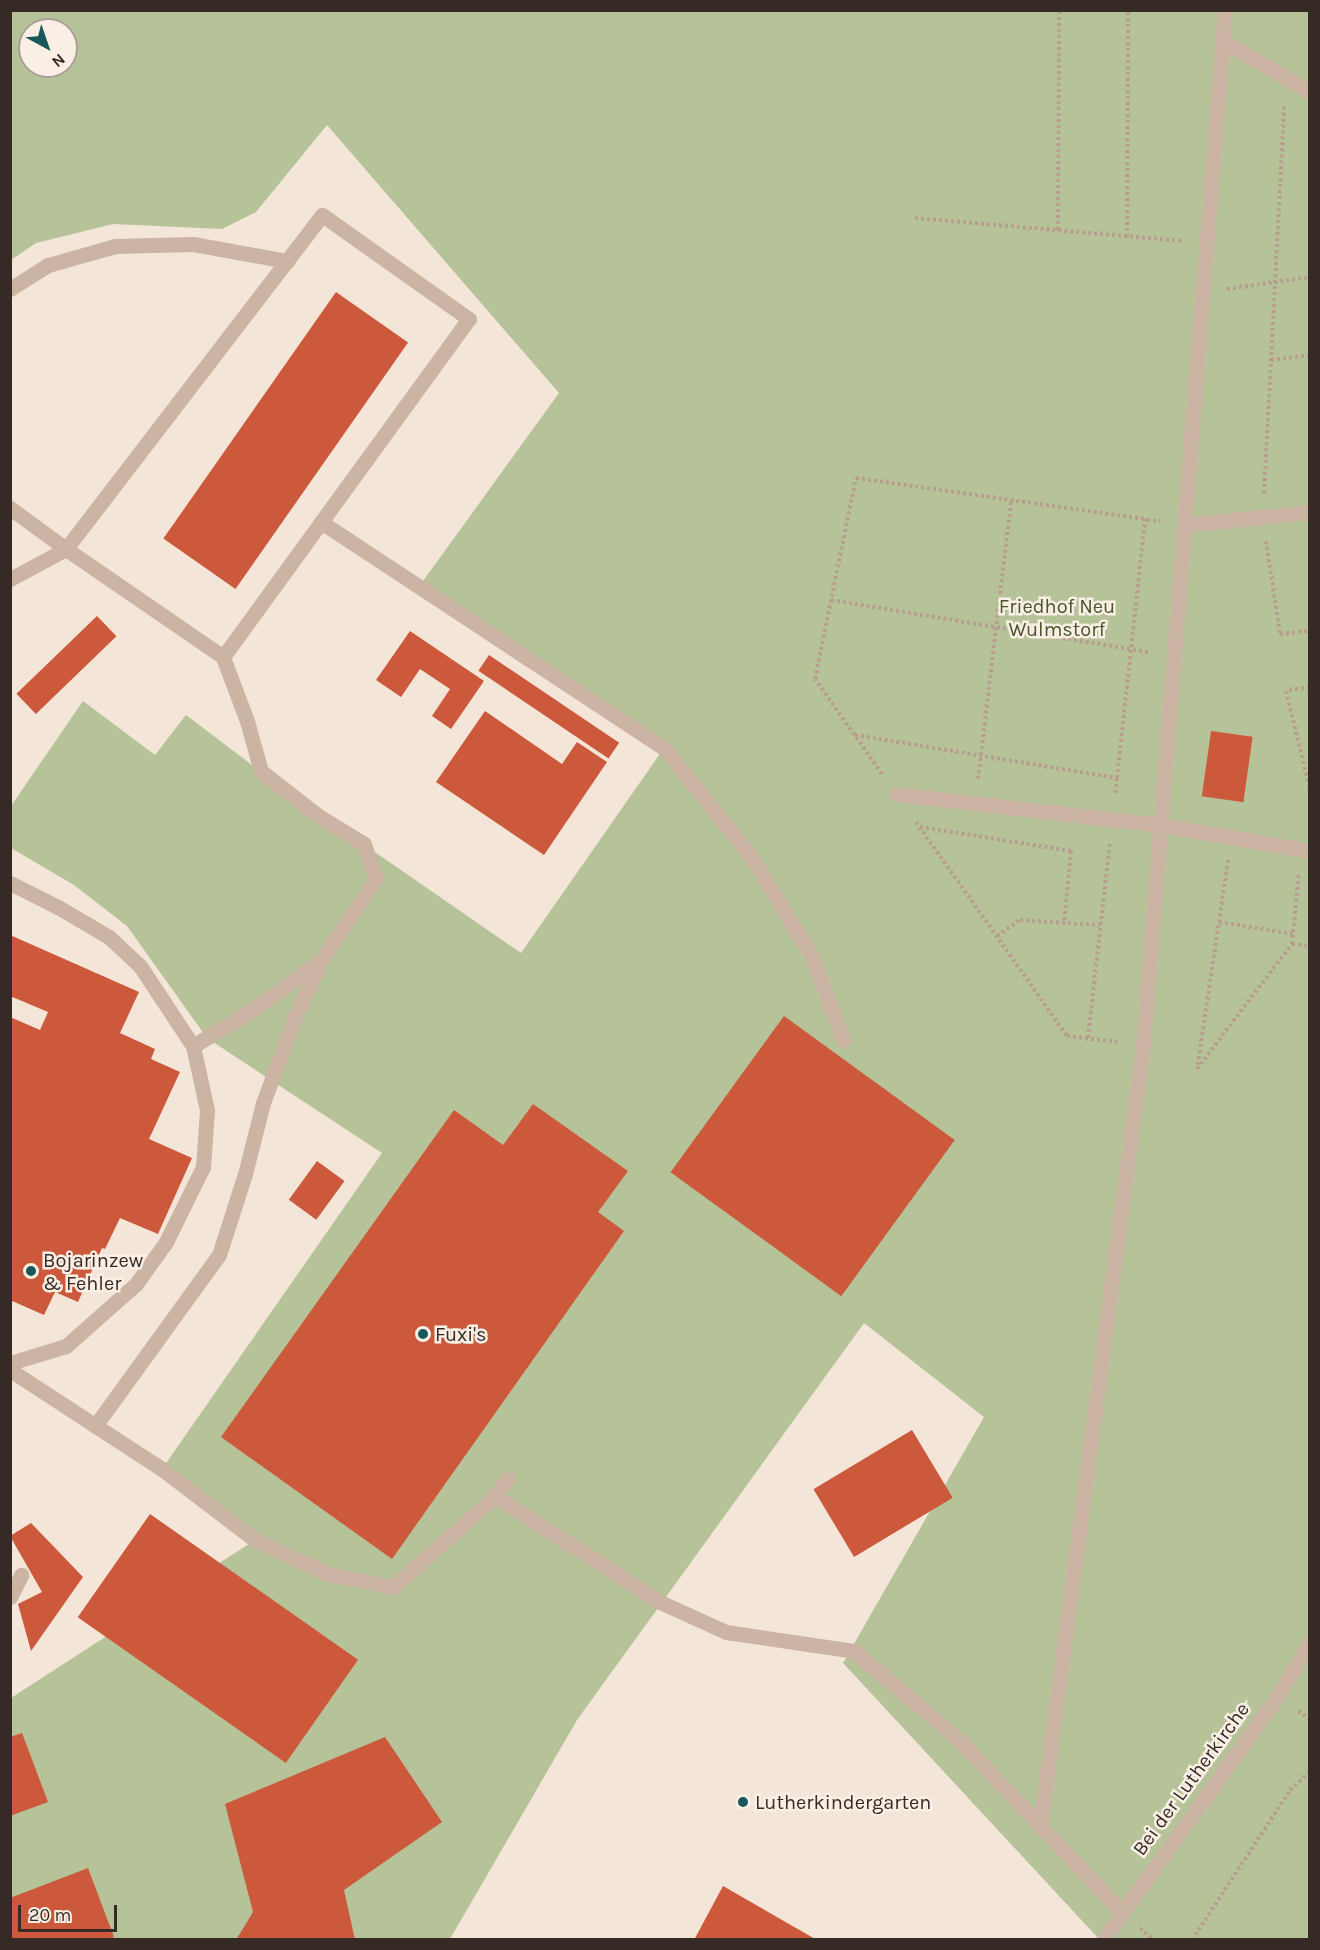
<!DOCTYPE html>
<style>
body{margin:0}
#map{position:relative;width:1320px;height:1950px;overflow:hidden;background:#f3e5d8;font-family:Karla,sans-serif}
div>[style]{position:absolute}
.green>*{inset:0;background:#b6c297}
.building>*{inset:0;background:#cd593c;transform-origin:0 0}
.path>*{height:4px;margin-top:-2px;transform-origin:0;background:repeating-linear-gradient(90deg,#b79e8e 0 3px,transparent 0 6px)}
.service>*{height:15px;margin:-7.5px;padding:0 7.5px;transform-origin:7.5px;border-radius:7.5px;background:#cbb4a3}
.minor>*{height:15px;margin:-7.5px;padding:0 7.5px;transform-origin:7.5px;border-radius:7.5px;background:#cbb4a3}
.dots>*{width:16px;height:16px;translate:-50% -50%;box-sizing:border-box;border:3px solid #faefe5;border-radius:50%}
span{translate:-50% -50%;white-space:nowrap;text-align:center;line-height:1.15;-webkit-text-stroke:5px #faefe5;paint-order:stroke}
.park-label{font-size:20px;color:#475528}
.poi-label{font-size:20px;color:#362a26}
.left{translate:0 -50%;text-align:left}
.street-label{font-size:20px;color:#362a26}
.frame{position:absolute;inset:0;border:12px solid #362a26;pointer-events:none}
.north{position:absolute;left:18px;top:18px;width:60px;height:60px;box-sizing:border-box;background:#faefe5;border:2px solid #aca099;border-radius:50%;rotate:140deg;font-size:16px;font-weight:700;line-height:24px;text-align:center;color:#362a26}
.north::after{content:'';display:block;margin:auto;width:21px;height:27px;background:#19585a;clip-path:polygon(50% 0,100% 100%,50% 72%,0 100%)}
.scale{position:absolute;left:18px;top:1905px;width:99px;height:27px;box-sizing:border-box;border:3px solid #362a26;border-top:0;padding-left:8px;font-size:18px;line-height:21px;white-space:nowrap;color:#362a26;-webkit-text-stroke:4px #faefe5;paint-order:stroke}
</style>
<div id="map">
<div class="green">
<div style="clip-path:polygon(evenodd,11px 11px,1309px 11px,1309px 1939px,1099px 1939px,843px 1663px,984px 1417px,864px 1323px,577px 1720px,450px 1939px,11px 1939px,11px 1698px,255px 1540px,162px 1469px,382px 1153px,207px 1038px,127px 926px,74px 885px,11px 848px,11px 806px,83px 701px,155px 755px,186px 715px,281px 787px,521px 953px,664px 748px,418px 588px,559px 393px,327px 125px,256px 212px,222px 229px,113px 224px,36px 243px,11px 260px,11px 11px,30px 30px,66px 30px,66px 66px,30px 66px,30px 30px)"></div>
</div>
<div class="building">
<div style="left:336px;top:292px;width:88px;height:301px;rotate:35deg"></div>
<div style="left:97px;top:616px;width:28px;height:112px;rotate:46deg"></div>
<div style="clip-path:polygon(410px 631px,484px 681px,451px 729px,432px 716px,450px 689px,420px 669px,401px 697px,376px 680px)"></div>
<div style="left:489px;top:655px;width:157px;height:19px;rotate:34deg"></div>
<div style="clip-path:polygon(485px 711px,562px 764px,577px 742px,607px 762px,544px 855px,436px 782px)"></div>
<div style="left:1211px;top:731px;width:42px;height:66px;rotate:8deg"></div>
<div style="clip-path:polygon(10px 935px,139px 992px,120px 1033px,155px 1049px,151px 1059px,180px 1072px,149px 1139px,192px 1158px,158px 1234px,120px 1218px,105px 1249px,102px 1248px,78px 1302px,55px 1292px,44px 1315px,10px 1300px,10px 1017px,40px 1030px,48px 1012px,10px 996px)"></div>
<div style="left:784px;top:1016px;width:211px;height:193px;rotate:36deg"></div>
<div style="clip-path:polygon(533px 1104px,628px 1171px,598px 1212px,624px 1231px,392px 1559px,221px 1437px,454px 1110px,503px 1145px)"></div>
<div style="left:317px;top:1161px;width:34px;height:48px;rotate:36deg"></div>
<div style="left:912px;top:1430px;width:79px;height:115px;rotate:59deg"></div>
<div style="left:150px;top:1514px;width:254px;height:126px;rotate:35deg"></div>
<div style="clip-path:polygon(31px 1523px,83px 1577px,31px 1651px,18px 1604px,42px 1592px,10px 1536px)"></div>
<div style="clip-path:polygon(22px 1733px,48px 1802px,10px 1816px,10px 1737px)"></div>
<div style="clip-path:polygon(385px 1737px,442px 1822px,344px 1890px,355px 1940px,236px 1940px,253px 1912px,225px 1804px)"></div>
<div style="clip-path:polygon(88px 1868px,114px 1937px,108px 1940px,10px 1940px,10px 1898px)"></div>
<div style="clip-path:polygon(723px 1886px,817px 1940px,694px 1940px)"></div>
</div>
<div class="path">
<div style="left:915px;top:218px;width:270px;rotate:4.9deg"></div>
<div style="left:1058px;top:230px;width:220px;rotate:-89.7deg"></div>
<div style="left:1127px;top:237px;width:227px;rotate:-89.7deg"></div>
<div style="left:1227px;top:289px;width:84px;rotate:-8.2deg"></div>
<div style="left:1271px;top:360px;width:39px;rotate:-7deg"></div>
<div style="left:1264px;top:493px;width:389px;rotate:-87deg"></div>
<div style="left:1266px;top:541px;width:94px;rotate:81.4deg"></div>
<div style="left:1280px;top:634px;width:30px;rotate:-6deg"></div>
<div style="left:831px;top:600px;width:323px;rotate:9.3deg"></div>
<div style="left:1310px;top:687px;width:24px;rotate:171deg"></div>
<div style="left:1286px;top:691px;width:102px;rotate:76.4deg"></div>
<div style="left:855px;top:735px;width:266px;rotate:9.3deg"></div>
<div style="left:1117px;top:778px;width:17px;rotate:97deg"></div>
<div style="left:882px;top:774px;width:116px;rotate:-125.2deg"></div>
<div style="left:815px;top:679px;width:205px;rotate:-78.5deg"></div>
<div style="left:856px;top:478px;width:307px;rotate:8.1deg"></div>
<div style="left:1117px;top:778px;width:261px;rotate:-83.8deg"></div>
<div style="left:978px;top:779px;width:279px;rotate:-83.2deg"></div>
<div style="left:916px;top:822px;width:262px;rotate:54.8deg"></div>
<div style="left:1067px;top:1036px;width:52px;rotate:6.6deg"></div>
<div style="left:920px;top:827px;width:153px;rotate:9deg"></div>
<div style="left:1071px;top:851px;width:73px;rotate:95.5deg"></div>
<div style="left:1228px;top:860px;width:211px;rotate:98.4deg"></div>
<div style="left:1197px;top:1069px;width:157px;rotate:-52.8deg"></div>
<div style="left:1292px;top:944px;width:18px;rotate:6deg"></div>
<div style="left:1219px;top:922px;width:75px;rotate:9.2deg"></div>
<div style="left:997px;top:936px;width:28px;rotate:-35deg"></div>
<div style="left:1020px;top:920px;width:80px;rotate:3.6deg"></div>
<div style="left:1292px;top:944px;width:71px;rotate:-84.4deg"></div>
<div style="left:1088px;top:1038px;width:198px;rotate:-83.6deg"></div>
<div style="left:1298px;top:1711px;width:14px;rotate:34deg"></div>
<div style="left:1140px;top:1928px;width:18px;rotate:43deg"></div>
<div style="left:1192px;top:1940px;width:179px;rotate:-56.8deg"></div>
<div style="left:1290px;top:1790px;width:27px;rotate:-42deg"></div>
</div>
<div class="service">
<div style="left:1225px;top:42px;width:99px;rotate:30.5deg"></div>
<div style="left:10px;top:289px;width:45px;rotate:-32.3deg"></div>
<div style="left:48px;top:265px;width:70px;rotate:-15.8deg"></div>
<div style="left:115px;top:246px;width:78px;rotate:-1.5deg"></div>
<div style="left:193px;top:244px;width:96px;rotate:10.3deg"></div>
<div style="left:10px;top:508px;width:69px;rotate:36.2deg"></div>
<div style="left:66px;top:549px;width:191px;rotate:34.5deg"></div>
<div style="left:223px;top:657px;width:418px;rotate:-54deg"></div>
<div style="left:469px;top:319px;width:180px;rotate:-144.7deg"></div>
<div style="left:322px;top:215px;width:421px;rotate:127.5deg"></div>
<div style="left:66px;top:549px;width:64px;rotate:151.8deg"></div>
<div style="left:321px;top:522px;width:411px;rotate:33.4deg"></div>
<div style="left:664px;top:748px;width:141px;rotate:51.3deg"></div>
<div style="left:752px;top:858px;width:116px;rotate:58.8deg"></div>
<div style="left:812px;top:957px;width:89px;rotate:69.5deg"></div>
<div style="left:1186px;top:525px;width:125px;rotate:-6deg"></div>
<div style="left:896px;top:794px;width:267px;rotate:6.7deg"></div>
<div style="left:1161px;top:825px;width:151px;rotate:9.9deg"></div>
<div style="left:10px;top:883px;width:54px;rotate:26.6deg"></div>
<div style="left:58px;top:907px;width:59px;rotate:30.5deg"></div>
<div style="left:109px;top:937px;width:42px;rotate:43.1deg"></div>
<div style="left:140px;top:966px;width:96px;rotate:56.5deg"></div>
<div style="left:193px;top:1046px;width:66px;rotate:77.7deg"></div>
<div style="left:207px;top:1110px;width:57px;rotate:94deg"></div>
<div style="left:203px;top:1167px;width:84px;rotate:116.3deg"></div>
<div style="left:166px;top:1242px;width:52px;rotate:125.5deg"></div>
<div style="left:136px;top:1284px;width:94px;rotate:138.5deg"></div>
<div style="left:66px;top:1346px;width:59px;rotate:163.1deg"></div>
<div style="left:193px;top:1046px;width:73px;rotate:-31.5deg"></div>
<div style="left:255px;top:1008px;width:80px;rotate:-35.9deg"></div>
<div style="left:10px;top:1370px;width:181px;rotate:33.1deg"></div>
<div style="left:162px;top:1469px;width:117px;rotate:37.4deg"></div>
<div style="left:255px;top:1540px;width:81px;rotate:25deg"></div>
<div style="left:328px;top:1574px;width:66px;rotate:11.3deg"></div>
<div style="left:393px;top:1587px;width:137px;rotate:-41.7deg"></div>
<div style="left:495px;top:1496px;width:22px;rotate:-54deg"></div>
<div style="left:95px;top:1426px;width:211px;rotate:-54.1deg"></div>
<div style="left:219px;top:1255px;width:85px;rotate:-72.2deg"></div>
<div style="left:245px;top:1174px;width:73px;rotate:-75.8deg"></div>
<div style="left:263px;top:1103px;width:95px;rotate:-69.7deg"></div>
<div style="left:296px;top:1014px;width:61px;rotate:-64.7deg"></div>
<div style="left:322px;top:959px;width:97px;rotate:-56deg"></div>
<div style="left:376px;top:879px;width:37px;rotate:-109deg"></div>
<div style="left:364px;top:844px;width:55px;rotate:-148.3deg"></div>
<div style="left:317px;top:815px;width:71px;rotate:-141.8deg"></div>
<div style="left:261px;top:771px;width:52px;rotate:-105.6deg"></div>
<div style="left:247px;top:721px;width:68px;rotate:-110.6deg"></div>
<div style="left:495px;top:1496px;width:196px;rotate:32.7deg"></div>
<div style="left:660px;top:1602px;width:72px;rotate:24.4deg"></div>
<div style="left:726px;top:1632px;width:129px;rotate:8.4deg"></div>
<div style="left:854px;top:1651px;width:139px;rotate:40.3deg"></div>
<div style="left:960px;top:1741px;width:234px;rotate:46.6deg"></div>
<div style="left:10px;top:1597px;width:25px;rotate:-63deg"></div>
<div style="left:1040px;top:1827px;width:789px;rotate:-82.5deg"></div>
<div style="left:1143px;top:1045px;width:1038px;rotate:-85.47deg"></div>
</div>
<div class="minor">
<div style="left:1103px;top:1940px;width:299px;rotate:-54.4deg"></div>
<div style="left:1277px;top:1697px;width:64px;rotate:-59deg"></div>
</div>
<div class="dots">
<div style="left:31px;top:1271px;background:#19585a"></div>
<div style="left:423px;top:1334px;background:#19585a"></div>
<div style="left:743px;top:1802px;background:#19585a"></div>
</div>
<div class="park-label">
<span style="left:1057px;top:618px">Friedhof Neu<br>Wulmstorf</span>
</div>
<div class="poi-label">
<span class="left" style="left:43px;top:1272px">Bojarinzew<br>&amp; Fehler</span>
<span class="left" style="left:435px;top:1334px">Fuxi's</span>
<span class="left" style="left:755px;top:1802px">Lutherkindergarten</span>
</div>
<div class="street-label">
<span style="left:1191px;top:1779px;rotate:-54deg">Bei der Lutherkirche</span>
</div>
<div class="frame"></div>
<div class="north">N</div>
<div class="scale">20 m</div>
</div>
